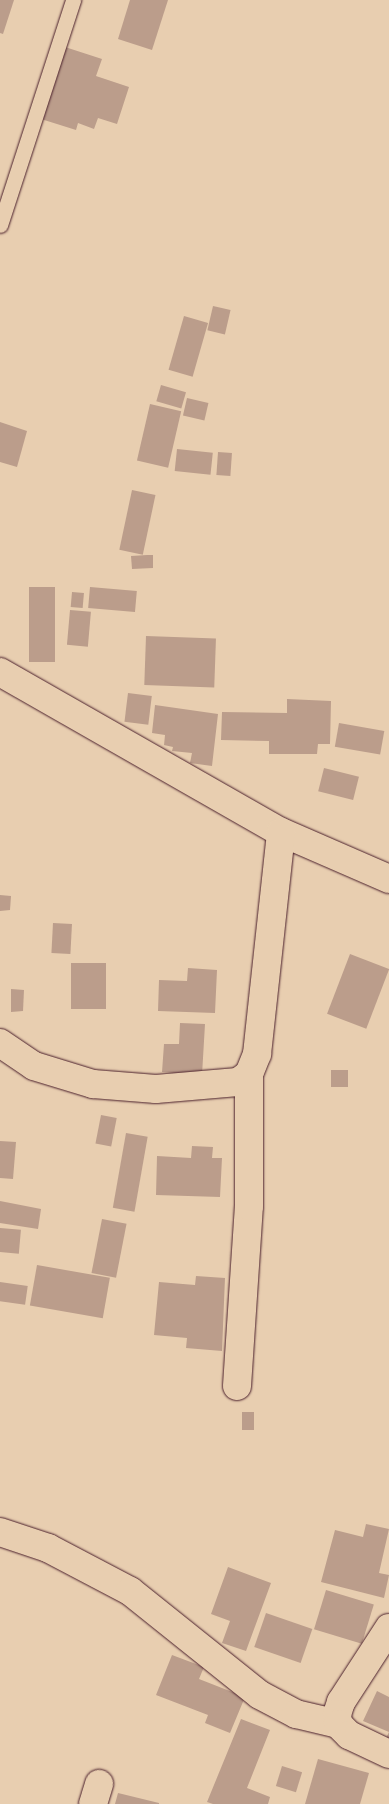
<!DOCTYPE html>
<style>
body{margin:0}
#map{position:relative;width:389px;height:1804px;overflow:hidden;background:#e8ceb0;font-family:"Comic Neue",sans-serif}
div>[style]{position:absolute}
.building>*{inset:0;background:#bb9d8b;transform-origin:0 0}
.roads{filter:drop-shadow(0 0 1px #4a1f2b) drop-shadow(0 0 1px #4a1f2b)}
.lane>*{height:15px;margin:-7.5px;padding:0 7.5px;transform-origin:7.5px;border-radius:7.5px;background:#e8ceb0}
.street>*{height:28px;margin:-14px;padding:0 14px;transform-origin:14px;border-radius:14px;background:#e8ceb0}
span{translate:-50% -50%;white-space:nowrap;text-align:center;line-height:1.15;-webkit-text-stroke:5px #e8ceb0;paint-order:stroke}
</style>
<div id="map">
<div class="building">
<div style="clip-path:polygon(0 0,14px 0,3px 34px,0 33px)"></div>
<div style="clip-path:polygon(130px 0,168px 0,152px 50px,118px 39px)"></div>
<div style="clip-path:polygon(65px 47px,102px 59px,96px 76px,129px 87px,117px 124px,98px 118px,94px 129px,78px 123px,76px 130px,41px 119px)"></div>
<div style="left:213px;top:306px;width:18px;height:25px;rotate:13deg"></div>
<div style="left:184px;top:316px;width:25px;height:56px;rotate:16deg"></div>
<div style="left:161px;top:385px;width:26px;height:17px;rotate:16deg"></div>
<div style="left:187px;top:398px;width:22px;height:18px;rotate:13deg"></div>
<div style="left:150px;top:404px;width:32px;height:58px;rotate:13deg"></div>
<div style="clip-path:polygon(0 422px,27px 431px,17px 467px,0 462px)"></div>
<div style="left:177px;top:449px;width:36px;height:22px;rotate:6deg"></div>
<div style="left:218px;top:452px;width:14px;height:23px;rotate:4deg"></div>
<div style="left:132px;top:490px;width:24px;height:61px;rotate:12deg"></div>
<div style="clip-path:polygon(147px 555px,153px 555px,153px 568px,132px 569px,131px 556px)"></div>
<div style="left:29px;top:587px;width:26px;height:75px"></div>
<div style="left:90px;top:587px;width:47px;height:21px;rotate:5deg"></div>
<div style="left:72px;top:592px;width:12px;height:15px;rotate:5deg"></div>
<div style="left:70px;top:610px;width:21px;height:35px;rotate:5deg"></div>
<div style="left:146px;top:636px;width:70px;height:49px;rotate:2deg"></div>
<div style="left:128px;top:693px;width:24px;height:29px;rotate:7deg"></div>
<div style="clip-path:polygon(287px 699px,331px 701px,330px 744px,318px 744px,317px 754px,269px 754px,269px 741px,221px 740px,222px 712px,287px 713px)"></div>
<div style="clip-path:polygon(155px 705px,218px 714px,212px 766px,190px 763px,192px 753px,172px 751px,173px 747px,164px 745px,165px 735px,152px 733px)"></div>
<div style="left:339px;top:723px;width:46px;height:24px;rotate:10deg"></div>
<div style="left:324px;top:768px;width:36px;height:24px;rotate:14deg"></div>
<div style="clip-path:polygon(0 895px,11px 896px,10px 910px,0 911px)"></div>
<div style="left:53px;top:923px;width:19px;height:30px;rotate:3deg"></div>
<div style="left:350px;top:954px;width:42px;height:64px;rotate:21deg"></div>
<div style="left:71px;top:963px;width:35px;height:46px"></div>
<div style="clip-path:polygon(188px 968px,217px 970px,215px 1013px,158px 1011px,159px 980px,187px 981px)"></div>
<div style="clip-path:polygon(11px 989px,24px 990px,23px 1011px,11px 1012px)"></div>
<div style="clip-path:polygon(180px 1023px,205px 1024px,202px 1075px,162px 1072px,164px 1044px,179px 1044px)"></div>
<div style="left:331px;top:1070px;width:17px;height:17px"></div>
<div style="left:101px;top:1115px;width:16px;height:29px;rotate:11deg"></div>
<div style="left:126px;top:1133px;width:22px;height:76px;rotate:10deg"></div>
<div style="clip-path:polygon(0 1141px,16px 1142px,13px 1179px,0 1178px)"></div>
<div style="clip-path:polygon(192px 1146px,213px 1147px,212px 1158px,222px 1158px,220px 1197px,156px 1195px,157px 1156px,191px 1158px)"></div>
<div style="clip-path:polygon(0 1201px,41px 1209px,38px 1229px,0 1223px)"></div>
<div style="left:102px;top:1219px;width:25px;height:55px;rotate:11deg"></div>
<div style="left:0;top:1228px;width:21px;height:24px;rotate:5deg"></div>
<div style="left:37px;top:1265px;width:74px;height:41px;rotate:10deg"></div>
<div style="clip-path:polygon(196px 1276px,225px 1278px,222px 1351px,186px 1348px,187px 1338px,154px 1335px,159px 1282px,195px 1285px)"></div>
<div style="left:0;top:1282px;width:28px;height:19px;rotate:8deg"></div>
<div style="left:242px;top:1412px;width:12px;height:18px"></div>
<div style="clip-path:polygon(366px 1524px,389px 1529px,379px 1573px,389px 1575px,384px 1598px,321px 1582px,335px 1530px,363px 1537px)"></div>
<div style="clip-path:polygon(228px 1567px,271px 1583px,246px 1651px,222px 1643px,230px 1621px,211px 1614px)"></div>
<div style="left:326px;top:1590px;width:50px;height:41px;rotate:17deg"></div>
<div style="left:266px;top:1613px;width:49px;height:36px;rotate:19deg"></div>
<div style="clip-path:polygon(172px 1655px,204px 1667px,199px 1679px,245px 1697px,230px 1733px,205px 1723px,208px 1715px,156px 1695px)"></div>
<div style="clip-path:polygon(377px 1691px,389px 1697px,389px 1740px,386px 1738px,389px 1732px,363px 1721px)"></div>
<div style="clip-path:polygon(241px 1719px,270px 1730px,247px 1788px,270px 1797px,268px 1804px,213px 1804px,207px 1802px)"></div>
<div style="clip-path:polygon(318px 1759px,369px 1773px,360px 1804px,305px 1804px)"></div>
<div style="left:282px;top:1766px;width:21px;height:21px;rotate:17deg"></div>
<div style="clip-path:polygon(118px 1793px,159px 1803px,159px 1804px,115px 1804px)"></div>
</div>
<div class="roads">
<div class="lane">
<div style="left:0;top:225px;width:237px;rotate:-72deg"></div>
</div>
<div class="street">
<div style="left:0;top:672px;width:323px;rotate:29.7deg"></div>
<div style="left:281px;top:832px;width:118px;rotate:23.5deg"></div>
<div style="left:0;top:1043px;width:41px;rotate:34.1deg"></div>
<div style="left:34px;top:1066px;width:62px;rotate:17deg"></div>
<div style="left:93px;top:1084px;width:63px;rotate:4.5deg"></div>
<div style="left:156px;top:1089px;width:82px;rotate:-4.9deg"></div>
<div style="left:238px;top:1082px;width:14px;rotate:-36deg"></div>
<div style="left:249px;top:1074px;width:22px;rotate:-68deg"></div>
<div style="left:257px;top:1054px;width:223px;rotate:-83.8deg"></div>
<div style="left:237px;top:1386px;width:180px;rotate:-86.2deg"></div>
<div style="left:249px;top:1206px;width:132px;rotate:-90deg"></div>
<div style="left:0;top:1532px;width:51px;rotate:18.4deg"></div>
<div style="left:48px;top:1548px;width:93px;rotate:27.7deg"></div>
<div style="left:130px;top:1591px;width:166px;rotate:38.7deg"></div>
<div style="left:260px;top:1695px;width:41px;rotate:27.8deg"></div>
<div style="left:296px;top:1714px;width:43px;rotate:13.4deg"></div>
<div style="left:389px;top:1628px;width:88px;rotate:123deg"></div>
<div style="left:341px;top:1702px;width:13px;rotate:108deg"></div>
<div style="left:337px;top:1714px;width:10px;rotate:84deg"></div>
<div style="left:338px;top:1724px;width:16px;rotate:45deg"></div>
<div style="left:349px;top:1735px;width:44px;rotate:25.4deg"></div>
<div style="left:93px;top:1804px;width:21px;rotate:-73deg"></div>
</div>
</div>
</div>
